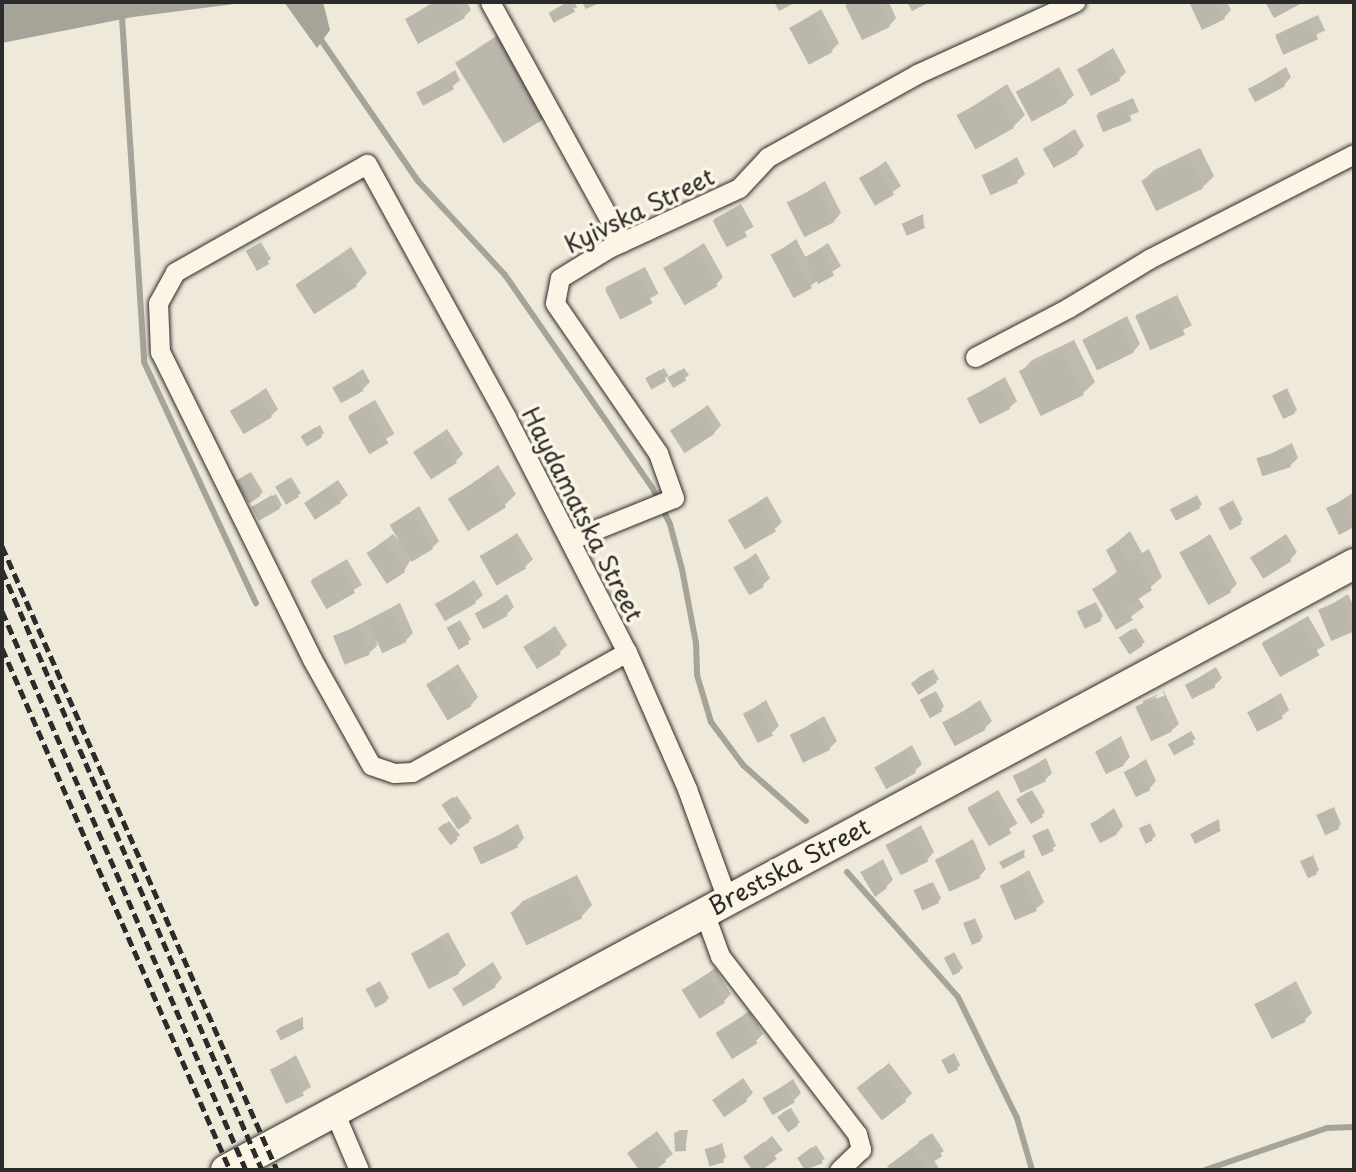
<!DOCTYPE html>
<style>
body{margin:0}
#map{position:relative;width:1356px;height:1172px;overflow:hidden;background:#efe9da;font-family:"Playpen Sans",sans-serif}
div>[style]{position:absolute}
.water>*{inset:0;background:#a6a399}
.shadow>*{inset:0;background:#0003;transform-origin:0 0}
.stream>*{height:6px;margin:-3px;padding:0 3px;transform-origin:3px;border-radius:3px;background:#a6a399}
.building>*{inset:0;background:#bcb7ac;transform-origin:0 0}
.roads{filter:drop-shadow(0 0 2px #2b2b2b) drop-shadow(0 0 2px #2b2b2b)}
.street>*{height:19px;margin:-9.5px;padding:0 9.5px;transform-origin:9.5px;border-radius:9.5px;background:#fcf5e5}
.primary>*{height:30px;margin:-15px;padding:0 15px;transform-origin:15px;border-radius:15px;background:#fcf5e5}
.rail>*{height:5px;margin-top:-2.5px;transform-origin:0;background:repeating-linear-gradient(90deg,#2b2b2b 0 10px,transparent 0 15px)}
span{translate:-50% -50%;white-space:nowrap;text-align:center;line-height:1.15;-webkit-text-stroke:7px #fcf5e5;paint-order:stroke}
.street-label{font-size:24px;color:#2b2b2b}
.frame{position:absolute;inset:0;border:4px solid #2b2b2b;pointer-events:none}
</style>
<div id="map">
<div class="water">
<div style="clip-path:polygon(2px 2px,250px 2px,133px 17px,2px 43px)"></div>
<div style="clip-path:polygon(284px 2px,323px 2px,330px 30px,317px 48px)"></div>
</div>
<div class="shadow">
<div style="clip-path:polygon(433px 2px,467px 2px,471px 10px,464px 17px,407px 19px)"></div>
<div style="clip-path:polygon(567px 2px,575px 2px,577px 8px,550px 12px)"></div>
<div style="clip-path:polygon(851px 2px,889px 2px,896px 18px,889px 26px,847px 5px)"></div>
<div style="clip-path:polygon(1195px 2px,1227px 2px,1231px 10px,1224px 18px,1192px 4px)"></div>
<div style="clip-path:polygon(821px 9px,839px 43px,832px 50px,791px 28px)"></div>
<div style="left:1318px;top:15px;width:17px;height:47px;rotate:65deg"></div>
<div style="clip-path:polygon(510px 27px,556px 105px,457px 62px)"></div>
<div style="clip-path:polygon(1113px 48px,1126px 72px,1119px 79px,1079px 69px)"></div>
<div style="clip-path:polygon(1059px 67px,1074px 95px,1066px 102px,1018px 92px)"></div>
<div style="clip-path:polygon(1286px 67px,1291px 77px,1284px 85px,1250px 89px)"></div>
<div style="clip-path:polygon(455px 70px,460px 80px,452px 87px,419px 93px)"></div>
<div style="clip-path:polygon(1007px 84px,1025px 115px,1013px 127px,958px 116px)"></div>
<div style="left:1133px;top:98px;width:15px;height:39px;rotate:67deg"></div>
<div style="clip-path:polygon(1075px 129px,1084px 146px,1077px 153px,1044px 149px)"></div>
<div style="clip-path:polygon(1200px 148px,1214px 176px,1202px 188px,1143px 181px,1154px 170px)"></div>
<div style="clip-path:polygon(1017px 157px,1025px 174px,1017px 181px,984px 176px)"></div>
<div style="clip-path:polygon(886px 161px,901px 186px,876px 204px,861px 179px)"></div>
<div style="clip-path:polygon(825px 181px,841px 213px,834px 221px,789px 203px)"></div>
<div style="left:741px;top:204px;width:26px;height:31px;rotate:61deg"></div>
<div style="clip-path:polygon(923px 214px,924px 226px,904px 225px,907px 222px)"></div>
<div style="clip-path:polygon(796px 239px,806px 258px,828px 243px,841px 266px,810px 286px,772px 256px)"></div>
<div style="clip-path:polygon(261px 242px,271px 259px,257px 268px,248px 251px)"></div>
<div style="clip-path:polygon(704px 243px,723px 277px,716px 285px,665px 268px)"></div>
<div style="clip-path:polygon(351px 247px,367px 273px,356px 285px,297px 284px)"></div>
<div style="left:645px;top:267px;width:30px;height:44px;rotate:63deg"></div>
<div style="left:1177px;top:295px;width:34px;height:46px;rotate:64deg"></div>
<div style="clip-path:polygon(1127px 316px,1140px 344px,1133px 352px,1084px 339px)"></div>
<div style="clip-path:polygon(1074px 340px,1095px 382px,1083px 393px,1042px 414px,1021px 372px,1032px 360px)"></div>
<div style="clip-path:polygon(664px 368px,670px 378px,684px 368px,689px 375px,674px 385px,668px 376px,652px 388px,650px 377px)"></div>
<div style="clip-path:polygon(363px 369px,370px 382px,363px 389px,334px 388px)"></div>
<div style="clip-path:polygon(1005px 377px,1017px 401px,1009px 408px,969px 398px)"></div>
<div style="clip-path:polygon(266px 388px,278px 409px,271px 416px,232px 412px)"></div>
<div style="clip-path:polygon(1287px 388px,1297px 410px,1294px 413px,1274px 396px)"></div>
<div style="left:375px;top:400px;width:39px;height:30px;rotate:60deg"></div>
<div style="clip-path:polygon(708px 405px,721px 425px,714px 433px,672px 431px)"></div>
<div style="clip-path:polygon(320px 425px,324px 433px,321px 436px,302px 436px)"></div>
<div style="clip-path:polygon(447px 429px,463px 454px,456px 461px,416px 451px)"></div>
<div style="clip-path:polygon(1292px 443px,1298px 458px,1290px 466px,1259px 460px)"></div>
<div style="clip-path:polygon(498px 465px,516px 494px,505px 505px,450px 499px)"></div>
<div style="clip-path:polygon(251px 472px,263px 492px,260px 495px,241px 478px)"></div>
<div style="clip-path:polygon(291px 477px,301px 493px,297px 496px,281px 484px)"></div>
<div style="clip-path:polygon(338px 480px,348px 495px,340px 502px,305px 503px)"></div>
<div style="clip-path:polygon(1354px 492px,1354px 526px,1340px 532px,1328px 509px)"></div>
<div style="clip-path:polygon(276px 494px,282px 505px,279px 508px,258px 505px)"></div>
<div style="clip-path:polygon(1197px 495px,1202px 504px,1199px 508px,1172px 510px)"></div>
<div style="clip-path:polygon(767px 496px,782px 522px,775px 529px,730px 521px)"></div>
<div style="clip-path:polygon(1233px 500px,1243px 520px,1240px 523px,1223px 506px)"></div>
<div style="clip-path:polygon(419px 506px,439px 541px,432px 548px,410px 561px,404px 571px,368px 553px,393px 534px,405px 547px,392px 525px)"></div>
<div style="clip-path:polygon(1130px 531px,1142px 553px,1149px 549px,1162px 577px,1138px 598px,1144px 607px,1116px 628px,1094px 589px,1118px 571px,1108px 550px)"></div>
<div style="clip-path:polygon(517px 533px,533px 559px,525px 567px,482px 557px)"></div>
<div style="clip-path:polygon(1210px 534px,1237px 584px,1230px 591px,1182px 553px)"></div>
<div style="clip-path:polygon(1286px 534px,1297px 552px,1290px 560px,1252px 557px)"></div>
<div style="clip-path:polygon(756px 553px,770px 578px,763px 585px,736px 568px)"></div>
<div style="left:347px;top:559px;width:30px;height:41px;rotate:60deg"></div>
<div style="clip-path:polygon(474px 580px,483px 595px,475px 602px,437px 604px)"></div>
<div style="clip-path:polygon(507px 594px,514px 607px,507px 614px,477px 615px)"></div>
<div style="clip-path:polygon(1348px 594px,1354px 607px,1354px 629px,1334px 638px,1321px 611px)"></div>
<div style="clip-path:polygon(1096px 602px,1103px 616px,1100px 620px,1078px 611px)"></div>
<div style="clip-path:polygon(400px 603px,413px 633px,406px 640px,376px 636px,377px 646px,369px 653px,335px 637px)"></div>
<div style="left:1308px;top:616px;width:34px;height:53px;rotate:60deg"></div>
<div style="clip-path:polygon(460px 620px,471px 639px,468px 642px,453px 625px)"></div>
<div style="clip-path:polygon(555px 626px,567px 645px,559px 653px,525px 648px)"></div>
<div style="clip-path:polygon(1136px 628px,1145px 642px,1141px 645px,1124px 635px)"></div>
<div style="clip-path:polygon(458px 664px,478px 697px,471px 705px,429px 684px)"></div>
<div style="clip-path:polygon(1216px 667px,1222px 678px,1214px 686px,1187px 685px)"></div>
<div style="clip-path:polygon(933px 669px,939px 679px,935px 682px,916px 679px)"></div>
<div style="clip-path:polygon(936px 691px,944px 706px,941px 710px,925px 697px)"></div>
<div style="clip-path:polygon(evenodd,1164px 691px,1179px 724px,1171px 731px,1137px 708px,1164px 691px,1163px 692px,1165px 695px,1143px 705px,1143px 701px,1163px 692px)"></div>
<div style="clip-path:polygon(1281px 693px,1289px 710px,1281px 717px,1249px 712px)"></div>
<div style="clip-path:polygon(766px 700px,779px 726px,772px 733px,745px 714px)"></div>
<div style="clip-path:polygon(980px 700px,992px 721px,985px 728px,944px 724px)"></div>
<div style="clip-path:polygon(824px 716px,837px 741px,829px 749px,792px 735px)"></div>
<div style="left:1191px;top:731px;width:9px;height:25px;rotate:58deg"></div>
<div style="clip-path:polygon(1121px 736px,1130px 757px,1123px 765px,1097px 751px)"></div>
<div style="clip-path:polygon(912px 745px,922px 764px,915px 771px,876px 767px)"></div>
<div style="clip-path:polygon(1046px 758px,1052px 773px,1045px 780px,1015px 776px)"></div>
<div style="clip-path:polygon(1146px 759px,1156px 781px,1149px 789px,1126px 772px)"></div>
<div style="left:998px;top:790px;width:39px;height:35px;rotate:60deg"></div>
<div style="clip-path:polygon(1032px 790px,1045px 812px,1042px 815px,1018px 799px)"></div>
<div style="clip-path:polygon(457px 796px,472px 818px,461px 827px,448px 802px)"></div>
<div style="clip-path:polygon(1334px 807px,1341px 824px,1338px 828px,1318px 815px)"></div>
<div style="clip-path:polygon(1114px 808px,1123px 826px,1116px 834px,1093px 823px)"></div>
<div style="clip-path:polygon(1219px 819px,1220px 830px,1192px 834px,1196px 831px)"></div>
<div style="clip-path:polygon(449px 821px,460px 835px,451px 843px,443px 826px)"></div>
<div style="clip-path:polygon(1150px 823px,1156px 836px,1147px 842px,1141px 829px)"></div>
<div style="clip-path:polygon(518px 824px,524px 838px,517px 846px,475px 849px)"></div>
<div style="clip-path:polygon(921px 825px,934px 852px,927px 860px,887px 845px)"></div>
<div style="clip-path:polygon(1048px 828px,1056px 846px,1044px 854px,1035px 836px)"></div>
<div style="clip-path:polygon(973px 839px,986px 869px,979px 877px,937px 859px)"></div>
<div style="clip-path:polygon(1025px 849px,1024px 856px,1001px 862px,1005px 859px)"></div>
<div style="clip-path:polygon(1313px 855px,1319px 870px,1316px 873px,1303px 861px)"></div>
<div style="clip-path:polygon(883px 859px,893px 880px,886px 887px,862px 872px)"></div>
<div style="clip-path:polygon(1029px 870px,1044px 902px,1036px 909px,1002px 886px)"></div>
<div style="clip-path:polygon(577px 875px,592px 905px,581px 917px,512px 912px,523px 901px)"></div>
<div style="clip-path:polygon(933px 882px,941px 898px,938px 902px,916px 891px)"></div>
<div style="clip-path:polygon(975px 918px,983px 937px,980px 940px,965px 924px)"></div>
<div style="clip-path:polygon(448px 932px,466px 965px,458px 973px,414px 953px)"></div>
<div style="clip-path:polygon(954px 952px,963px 968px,959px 971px,946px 958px)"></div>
<div style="clip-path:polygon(493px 962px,502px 978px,495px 986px,454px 988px)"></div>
<div style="clip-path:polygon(715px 968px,731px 994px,724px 1001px,684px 991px)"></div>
<div style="clip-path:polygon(380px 981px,389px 998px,386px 1001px,367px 989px)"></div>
<div style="clip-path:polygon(1296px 981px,1312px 1013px,1305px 1020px,1256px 1005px)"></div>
<div style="clip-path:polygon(749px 1011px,763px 1034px,756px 1041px,718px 1034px)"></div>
<div style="clip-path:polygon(303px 1017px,303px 1027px,277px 1030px,281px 1027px)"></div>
<div style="clip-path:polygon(954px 1053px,960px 1065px,957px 1068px,943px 1060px)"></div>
<div style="clip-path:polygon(296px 1055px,311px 1087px,287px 1102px,272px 1070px)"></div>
<div style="clip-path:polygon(889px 1063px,912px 1093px,905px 1100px,866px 1082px)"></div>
<div style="clip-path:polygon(743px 1078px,753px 1093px,746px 1100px,714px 1100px)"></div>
<div style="clip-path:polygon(793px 1079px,801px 1093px,794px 1100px,764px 1099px)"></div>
<div style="clip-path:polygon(791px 1108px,800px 1122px,796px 1125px,782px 1113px)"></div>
<div style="clip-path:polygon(679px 1130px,688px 1130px,685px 1150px,676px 1133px)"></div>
<div style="clip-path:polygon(657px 1131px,673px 1154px,652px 1170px,641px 1170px,629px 1153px)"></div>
<div style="clip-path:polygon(932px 1133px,944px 1151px,933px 1159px,940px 1170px,892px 1170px,889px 1166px,897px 1159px)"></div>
<div style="clip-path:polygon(772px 1136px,783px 1150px,754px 1170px,745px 1158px)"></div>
<div style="clip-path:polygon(722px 1143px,726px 1157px,723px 1160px,707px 1150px)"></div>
<div style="clip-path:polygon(816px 1145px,825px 1159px,807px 1170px,799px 1159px)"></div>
</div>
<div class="stream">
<div style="left:121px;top:2px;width:361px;rotate:86.3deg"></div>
<div style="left:144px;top:362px;width:266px;rotate:65.1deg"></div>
<div style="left:319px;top:37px;width:175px;rotate:55.5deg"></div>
<div style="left:418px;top:181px;width:128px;rotate:47.2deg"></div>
<div style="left:505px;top:275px;width:258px;rotate:55.3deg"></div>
<div style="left:652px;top:487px;width:41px;rotate:64.1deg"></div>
<div style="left:670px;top:524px;width:47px;rotate:75.1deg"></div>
<div style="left:682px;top:569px;width:75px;rotate:79.3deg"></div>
<div style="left:696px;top:643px;width:32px;rotate:88deg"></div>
<div style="left:697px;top:675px;width:49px;rotate:73.4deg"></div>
<div style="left:711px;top:722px;width:54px;rotate:53.3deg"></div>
<div style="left:743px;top:765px;width:84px;rotate:41.6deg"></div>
<div style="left:847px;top:872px;width:167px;rotate:48.4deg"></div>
<div style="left:958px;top:997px;width:135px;rotate:64deg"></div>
<div style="left:1017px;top:1118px;width:54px;rotate:73.9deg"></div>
<div style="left:1205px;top:1170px;width:129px;rotate:-19deg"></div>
<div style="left:1327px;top:1128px;width:27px;rotate:-2deg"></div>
</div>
<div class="building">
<div style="clip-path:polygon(436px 2px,456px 2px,465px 18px,418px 44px,405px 19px)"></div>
<div style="left:570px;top:2px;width:11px;height:24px;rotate:63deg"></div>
<div style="clip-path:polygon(582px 2px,602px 2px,586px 9px)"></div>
<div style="clip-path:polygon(774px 2px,797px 2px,779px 11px)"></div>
<div style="clip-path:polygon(852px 2px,878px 2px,890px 27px,862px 40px,845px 5px)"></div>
<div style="clip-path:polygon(907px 2px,930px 2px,912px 11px)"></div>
<div style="clip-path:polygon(1195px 2px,1217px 2px,1225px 19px,1202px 30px,1190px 4px)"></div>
<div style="clip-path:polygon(1265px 2px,1304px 2px,1274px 18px)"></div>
<div style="left:813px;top:15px;width:42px;height:27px;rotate:62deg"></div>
<div style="left:1310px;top:21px;width:20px;height:38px;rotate:66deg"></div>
<div style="left:498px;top:37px;width:94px;height:50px;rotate:59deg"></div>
<div style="left:1106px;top:54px;width:30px;height:33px;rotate:62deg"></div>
<div style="left:1051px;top:73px;width:34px;height:40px;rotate:62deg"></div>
<div style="left:1278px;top:73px;width:15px;height:34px;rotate:62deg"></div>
<div style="left:447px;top:76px;width:15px;height:35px;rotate:62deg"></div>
<div style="left:995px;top:94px;width:39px;height:44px;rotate:61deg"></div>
<div style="left:1125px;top:104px;width:18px;height:31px;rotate:68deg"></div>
<div style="left:1067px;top:135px;width:22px;height:28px;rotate:60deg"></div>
<div style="left:1188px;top:158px;width:34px;height:52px;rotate:64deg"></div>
<div style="left:1009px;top:163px;width:22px;height:30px;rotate:66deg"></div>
<div style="left:878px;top:167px;width:32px;height:22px;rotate:60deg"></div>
<div style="left:817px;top:187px;width:39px;height:34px;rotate:63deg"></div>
<div style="left:733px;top:210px;width:30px;height:23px;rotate:62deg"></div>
<div style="left:920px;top:216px;width:13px;height:20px;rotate:67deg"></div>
<div style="left:258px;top:244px;width:23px;height:14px;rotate:61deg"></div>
<div style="left:789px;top:245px;width:49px;height:21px;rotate:62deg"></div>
<div style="left:696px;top:249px;width:43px;height:38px;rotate:60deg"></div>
<div style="left:820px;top:249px;width:30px;height:18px;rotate:62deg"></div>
<div style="left:338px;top:257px;width:35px;height:51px;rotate:57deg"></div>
<div style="left:637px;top:273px;width:34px;height:36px;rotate:63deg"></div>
<div style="left:1170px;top:301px;width:37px;height:38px;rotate:66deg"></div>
<div style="left:1119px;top:322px;width:34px;height:41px;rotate:64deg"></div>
<div style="left:1062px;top:350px;width:50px;height:48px;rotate:64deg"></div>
<div style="left:660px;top:370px;width:13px;height:17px;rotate:61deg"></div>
<div style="left:680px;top:370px;width:12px;height:15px;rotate:59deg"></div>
<div style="left:355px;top:375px;width:18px;height:26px;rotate:61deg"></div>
<div style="left:997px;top:383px;width:29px;height:34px;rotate:63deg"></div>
<div style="left:1284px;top:390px;width:26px;height:13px;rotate:65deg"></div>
<div style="left:258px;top:394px;width:27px;height:33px;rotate:59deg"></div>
<div style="left:367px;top:406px;width:43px;height:22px;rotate:60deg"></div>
<div style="left:700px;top:411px;width:27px;height:36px;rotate:57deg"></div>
<div style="left:316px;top:427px;width:12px;height:18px;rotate:59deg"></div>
<div style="left:439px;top:435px;width:33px;height:31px;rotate:57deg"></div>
<div style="left:1285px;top:449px;width:19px;height:30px;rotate:72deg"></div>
<div style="left:247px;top:474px;width:26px;height:14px;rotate:58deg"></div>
<div style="left:486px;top:475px;width:38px;height:45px;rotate:58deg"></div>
<div style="left:288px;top:479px;width:21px;height:15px;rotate:59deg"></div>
<div style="left:330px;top:486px;width:20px;height:31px;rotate:57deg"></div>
<div style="left:272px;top:495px;width:16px;height:24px;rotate:60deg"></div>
<div style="left:1194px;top:497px;width:13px;height:27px;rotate:63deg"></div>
<div style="clip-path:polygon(1348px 498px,1354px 527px,1339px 535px,1326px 508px)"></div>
<div style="left:759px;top:502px;width:34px;height:36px;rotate:60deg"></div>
<div style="left:1230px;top:502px;width:25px;height:13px;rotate:63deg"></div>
<div style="left:411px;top:512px;width:43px;height:25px;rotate:59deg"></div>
<div style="left:509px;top:539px;width:34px;height:34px;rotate:60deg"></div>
<div style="left:1202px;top:540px;width:60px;height:26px;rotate:61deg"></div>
<div style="left:1278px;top:540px;width:25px;height:33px;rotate:58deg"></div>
<div style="left:385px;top:541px;width:37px;height:22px;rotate:57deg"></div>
<div style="clip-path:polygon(1118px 542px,1130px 563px,1137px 559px,1152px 590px,1125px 608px,1133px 620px,1116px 630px,1092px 589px,1118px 574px,1106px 550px)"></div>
<div style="left:748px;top:559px;width:32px;height:17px;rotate:60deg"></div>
<div style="left:339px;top:565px;width:32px;height:33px;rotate:60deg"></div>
<div style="left:466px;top:586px;width:20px;height:36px;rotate:60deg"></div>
<div style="left:499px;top:600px;width:18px;height:28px;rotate:61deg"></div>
<div style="left:1341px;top:600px;width:34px;height:25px;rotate:67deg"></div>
<div style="left:1093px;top:604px;width:19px;height:18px;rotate:65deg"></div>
<div style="left:392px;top:610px;width:35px;height:27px;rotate:65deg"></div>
<div style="left:457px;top:622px;width:25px;height:12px;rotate:61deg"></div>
<div style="left:1301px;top:622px;width:38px;height:45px;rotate:61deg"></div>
<div style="left:358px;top:626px;width:31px;height:27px;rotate:68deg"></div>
<div style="left:1132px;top:629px;width:20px;height:16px;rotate:57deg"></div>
<div style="left:547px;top:632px;width:26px;height:28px;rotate:58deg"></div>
<div style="left:450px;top:670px;width:42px;height:28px;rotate:59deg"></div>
<div style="left:929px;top:671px;width:14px;height:22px;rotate:56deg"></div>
<div style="left:1208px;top:673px;width:16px;height:26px;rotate:63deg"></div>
<div style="left:932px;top:693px;width:21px;height:14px;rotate:61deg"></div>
<div style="left:1156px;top:697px;width:38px;height:23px;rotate:65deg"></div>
<div style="left:1273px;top:699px;width:22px;height:29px;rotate:63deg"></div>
<div style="left:758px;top:706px;width:33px;height:17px;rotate:63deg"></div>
<div style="left:973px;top:706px;width:27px;height:35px;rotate:62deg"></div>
<div style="left:817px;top:722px;width:31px;height:30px;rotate:65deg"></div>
<div style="left:1188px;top:733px;width:13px;height:23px;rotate:61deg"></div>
<div style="left:1113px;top:743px;width:25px;height:20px;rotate:64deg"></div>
<div style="left:904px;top:751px;width:25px;height:34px;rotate:61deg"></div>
<div style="left:1038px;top:764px;width:19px;height:28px;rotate:65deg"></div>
<div style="left:1138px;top:765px;width:28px;height:16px;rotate:64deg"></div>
<div style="left:1028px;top:792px;width:29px;height:14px;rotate:59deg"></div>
<div style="left:990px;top:796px;width:43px;height:26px;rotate:60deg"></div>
<div style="left:453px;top:797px;width:30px;height:14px;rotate:56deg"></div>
<div style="left:1330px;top:809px;width:22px;height:15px;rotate:66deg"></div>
<div style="left:1107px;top:815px;width:22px;height:19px;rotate:63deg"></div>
<div style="left:1216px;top:821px;width:11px;height:29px;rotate:63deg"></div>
<div style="left:445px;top:823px;width:21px;height:9px;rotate:53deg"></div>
<div style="left:1146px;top:825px;width:17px;height:8px;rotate:66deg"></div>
<div style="left:510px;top:830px;width:19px;height:41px;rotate:65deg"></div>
<div style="left:1044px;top:830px;width:23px;height:13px;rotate:65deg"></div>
<div style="left:913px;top:831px;width:34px;height:31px;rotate:63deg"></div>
<div style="left:966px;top:846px;width:35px;height:34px;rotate:66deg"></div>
<div style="clip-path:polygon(1022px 851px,1025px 857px,1003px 869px,999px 862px)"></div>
<div style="left:1309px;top:857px;width:19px;height:10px;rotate:65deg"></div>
<div style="clip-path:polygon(876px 865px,887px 888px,875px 897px,860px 872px)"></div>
<div style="left:1022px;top:876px;width:38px;height:24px;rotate:67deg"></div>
<div style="left:930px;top:883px;width:22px;height:18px;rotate:66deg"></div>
<div style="left:566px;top:885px;width:37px;height:62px;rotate:64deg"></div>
<div style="clip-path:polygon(971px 920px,981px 941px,972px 945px,963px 923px)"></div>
<div style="left:441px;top:938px;width:40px;height:34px;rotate:63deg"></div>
<div style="left:951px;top:954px;width:20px;height:8px;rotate:63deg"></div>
<div style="left:485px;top:969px;width:21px;height:38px;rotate:59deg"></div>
<div style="left:707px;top:974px;width:34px;height:30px;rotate:58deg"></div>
<div style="left:377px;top:983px;width:21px;height:13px;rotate:62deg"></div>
<div style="left:1288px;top:987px;width:39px;height:38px;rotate:63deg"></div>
<div style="left:741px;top:1017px;width:31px;height:30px;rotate:58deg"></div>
<div style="left:299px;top:1019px;width:11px;height:26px;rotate:63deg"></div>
<div style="left:951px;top:1055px;width:16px;height:11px;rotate:63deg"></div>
<div style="left:288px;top:1061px;width:38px;height:20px;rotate:65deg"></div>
<div style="left:881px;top:1069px;width:41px;height:31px;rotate:52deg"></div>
<div style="left:735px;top:1084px;width:21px;height:28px;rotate:55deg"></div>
<div style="left:785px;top:1085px;width:20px;height:26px;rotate:60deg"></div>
<div style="left:787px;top:1110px;width:19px;height:12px;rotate:55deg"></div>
<div style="left:685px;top:1132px;width:19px;height:11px;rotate:87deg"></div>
<div style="left:929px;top:1135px;width:25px;height:13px;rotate:58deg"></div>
<div style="clip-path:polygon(649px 1137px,666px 1162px,655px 1170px,639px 1170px,627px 1153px)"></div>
<div style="clip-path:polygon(764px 1142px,777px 1159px,762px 1170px,752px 1170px,743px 1157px)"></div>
<div style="left:719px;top:1145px;width:18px;height:15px;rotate:74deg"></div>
<div style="clip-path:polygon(812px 1147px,823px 1163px,805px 1170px,797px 1158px)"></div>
<div style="clip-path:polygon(913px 1149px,928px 1170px,890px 1170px,887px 1166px)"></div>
</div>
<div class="roads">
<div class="street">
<div style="left:490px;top:2px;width:274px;rotate:61.2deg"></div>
<div style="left:975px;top:357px;width:105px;rotate:-27.8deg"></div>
<div style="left:1068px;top:308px;width:95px;rotate:-31.2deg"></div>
<div style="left:1149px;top:259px;width:230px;rotate:-27.1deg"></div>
<div style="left:570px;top:540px;width:112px;rotate:-22deg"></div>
<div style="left:674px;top:498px;width:48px;rotate:-109.6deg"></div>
<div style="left:658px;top:453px;width:182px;rotate:-124.5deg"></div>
<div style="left:555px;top:303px;width:25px;rotate:-79deg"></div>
<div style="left:560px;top:278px;width:57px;rotate:-31.5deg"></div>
<div style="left:609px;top:248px;width:143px;rotate:-24.8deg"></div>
<div style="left:739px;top:188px;width:42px;rotate:-46.9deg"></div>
<div style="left:768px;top:157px;width:171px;rotate:-29.1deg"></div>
<div style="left:917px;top:74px;width:174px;rotate:-24.5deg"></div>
<div style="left:627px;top:652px;width:246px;rotate:150.8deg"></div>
<div style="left:412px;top:772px;width:18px;rotate:177deg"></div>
<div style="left:394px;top:773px;width:24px;rotate:-161deg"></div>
<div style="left:371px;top:765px;width:121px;rotate:-119.1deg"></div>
<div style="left:312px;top:659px;width:343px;rotate:-116.3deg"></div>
<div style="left:160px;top:352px;width:49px;rotate:-92.3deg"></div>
<div style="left:158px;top:303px;width:35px;rotate:-61deg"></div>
<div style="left:175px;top:272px;width:220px;rotate:-29.4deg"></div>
<div style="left:367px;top:164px;width:289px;rotate:61.2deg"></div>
<div style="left:506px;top:417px;width:264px;rotate:62.8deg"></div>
<div style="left:627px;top:652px;width:150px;rotate:66.3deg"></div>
<div style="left:687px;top:789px;width:117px;rotate:70deg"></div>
<div style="left:704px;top:912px;width:47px;rotate:70deg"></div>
<div style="left:720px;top:956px;width:225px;rotate:52.4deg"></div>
<div style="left:857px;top:1134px;width:16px;rotate:75deg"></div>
<div style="left:861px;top:1149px;width:30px;rotate:136deg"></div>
<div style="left:333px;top:1109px;width:66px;rotate:66.9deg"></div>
</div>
<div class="primary">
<div style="left:226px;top:1170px;width:1280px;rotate:-28.25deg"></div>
</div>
</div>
<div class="rail">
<div style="left:2px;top:546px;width:682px;rotate:66.22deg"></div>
<div style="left:2px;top:570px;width:654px;rotate:66.57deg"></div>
<div style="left:2px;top:611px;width:610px;rotate:66.42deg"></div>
<div style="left:2px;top:648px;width:570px;rotate:66.41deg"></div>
</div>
<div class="street-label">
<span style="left:639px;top:210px;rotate:-26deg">Kyivska Street</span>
<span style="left:583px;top:514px;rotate:63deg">Haydamatska Street</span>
<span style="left:789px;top:866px;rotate:-28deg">Brestska Street</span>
</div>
<div class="frame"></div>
</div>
